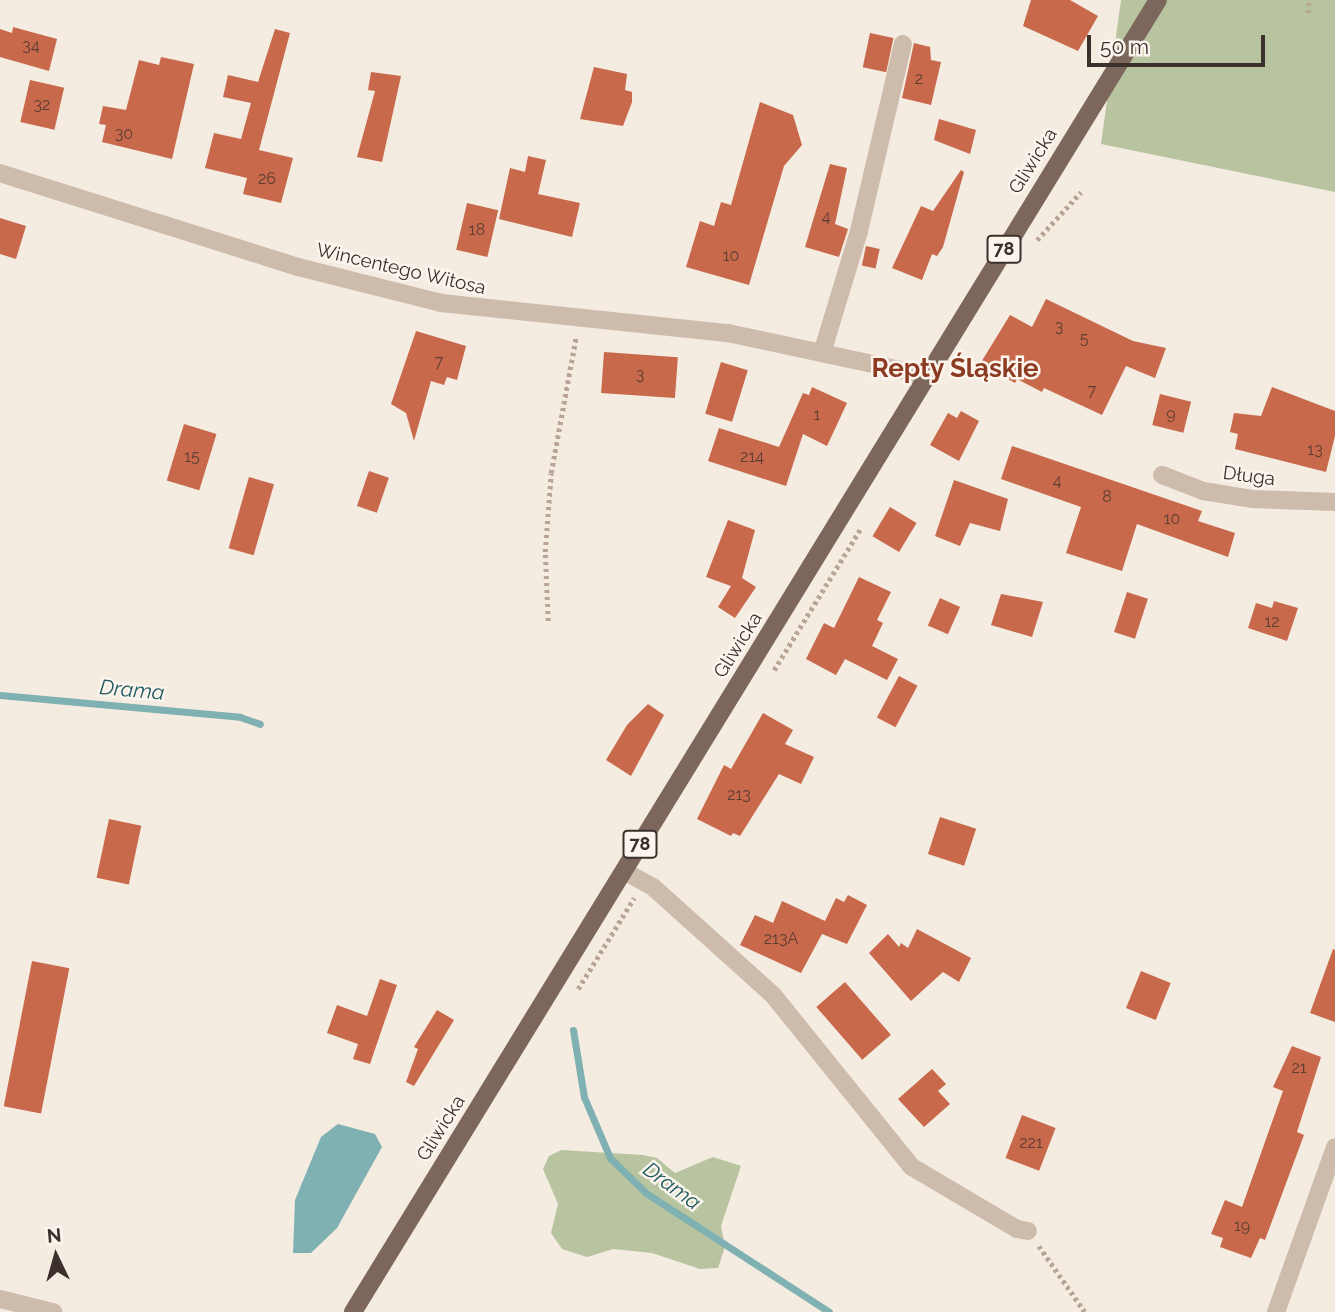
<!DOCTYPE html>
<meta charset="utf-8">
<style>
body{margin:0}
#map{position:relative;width:1335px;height:1312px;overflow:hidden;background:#f4ebe1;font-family:Raleway,sans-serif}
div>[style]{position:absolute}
.green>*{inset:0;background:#b8c4a0}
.water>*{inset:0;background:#7fb0b2}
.stream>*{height:7px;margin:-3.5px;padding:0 3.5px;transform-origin:3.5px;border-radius:3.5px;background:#7fb0b2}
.building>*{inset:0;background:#c8694b;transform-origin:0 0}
.path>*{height:4.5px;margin-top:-2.25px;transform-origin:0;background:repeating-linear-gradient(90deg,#b9a596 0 3.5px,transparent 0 7px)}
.minor>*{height:18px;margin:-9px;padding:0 9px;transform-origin:9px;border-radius:9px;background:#cdbbac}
.major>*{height:18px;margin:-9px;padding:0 9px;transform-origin:9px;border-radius:9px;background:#7d675c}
span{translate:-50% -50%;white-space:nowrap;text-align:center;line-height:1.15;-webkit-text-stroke:5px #fbf5ee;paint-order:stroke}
.number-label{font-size:16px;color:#5e3e33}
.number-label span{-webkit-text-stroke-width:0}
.shield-label span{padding:2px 5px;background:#fbf5ee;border:2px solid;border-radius:5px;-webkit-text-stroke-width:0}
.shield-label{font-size:18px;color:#3b302b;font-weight:700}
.street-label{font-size:19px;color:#3b302b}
.water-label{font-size:21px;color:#1f5a5e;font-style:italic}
.district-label{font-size:26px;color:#8c3b22;font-weight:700}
.north{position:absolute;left:21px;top:1221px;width:70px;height:70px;-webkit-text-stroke:5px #fbf5ee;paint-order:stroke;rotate:355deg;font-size:19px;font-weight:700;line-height:28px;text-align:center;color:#3b302b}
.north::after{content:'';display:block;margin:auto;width:24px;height:32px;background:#3b302b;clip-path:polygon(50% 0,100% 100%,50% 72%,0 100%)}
.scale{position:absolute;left:1087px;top:35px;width:178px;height:32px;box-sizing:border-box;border:4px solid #3b302b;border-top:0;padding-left:9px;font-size:21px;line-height:24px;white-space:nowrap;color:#3b302b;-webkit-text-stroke:5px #fbf5ee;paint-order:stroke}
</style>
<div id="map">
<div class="green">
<div style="clip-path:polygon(1121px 0,1335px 0,1335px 192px,1101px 144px)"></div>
<div style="clip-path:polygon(561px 1150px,643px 1155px,657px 1158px,675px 1173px,713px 1157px,741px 1166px,721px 1226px,725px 1247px,718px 1268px,700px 1269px,652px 1253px,613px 1249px,587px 1257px,562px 1249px,551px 1233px,558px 1204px,543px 1169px,549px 1156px)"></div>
</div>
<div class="water">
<div style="clip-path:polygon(338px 1124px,375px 1134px,382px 1147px,337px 1228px,311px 1253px,293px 1253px,295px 1200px,321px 1137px)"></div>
</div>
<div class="stream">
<div style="left:0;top:695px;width:241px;rotate:5.2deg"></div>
<div style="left:240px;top:717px;width:21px;rotate:19deg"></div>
<div style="left:573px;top:1030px;width:68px;rotate:80.7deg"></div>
<div style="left:584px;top:1097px;width:66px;rotate:66.9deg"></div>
<div style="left:610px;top:1158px;width:50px;rotate:44.2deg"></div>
<div style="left:646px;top:1193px;width:218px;rotate:33deg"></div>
</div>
<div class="building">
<div style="clip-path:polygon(1031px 0,1070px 0,1098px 16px,1078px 51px,1023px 26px)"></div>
<div style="clip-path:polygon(13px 27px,57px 39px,49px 71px,0 57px,0 29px,12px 33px)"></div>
<div style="clip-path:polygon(275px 29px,290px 33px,259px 150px,293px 158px,281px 203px,243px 194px,247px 178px,205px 168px,214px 133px,241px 139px,251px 103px,223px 97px,228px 75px,258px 82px)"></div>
<div style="left:870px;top:33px;width:24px;height:35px;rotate:12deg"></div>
<div style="clip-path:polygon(914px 43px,930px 47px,931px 60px,941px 62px,931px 105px,902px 98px)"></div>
<div style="clip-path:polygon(161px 57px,194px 64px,172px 159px,102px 142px,106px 125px,99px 124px,103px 106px,126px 110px,139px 60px,159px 65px)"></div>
<div style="clip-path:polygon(594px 67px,627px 74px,625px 90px,632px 92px,632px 102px,623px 126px,580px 119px)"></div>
<div style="clip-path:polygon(371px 72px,401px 76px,382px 162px,357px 157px,375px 91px,368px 90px)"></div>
<div style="left:30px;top:80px;width:35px;height:43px;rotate:13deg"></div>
<div style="clip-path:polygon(760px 102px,793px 115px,802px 145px,784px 166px,749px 285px,686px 267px,700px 221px,714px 226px,721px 202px,731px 205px)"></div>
<div style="clip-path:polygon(939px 119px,976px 130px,970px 154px,934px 140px)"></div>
<div style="clip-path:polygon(528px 156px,546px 160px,538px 194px,580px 203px,572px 237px,499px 219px,510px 168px,525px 172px)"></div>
<div style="clip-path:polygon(830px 164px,847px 168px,835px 224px,848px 229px,839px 257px,805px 247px)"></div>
<div style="clip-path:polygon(961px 170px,964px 172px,943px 247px,937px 256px,932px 254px,922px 280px,892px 268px,921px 206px,933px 211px)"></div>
<div style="left:467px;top:203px;width:32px;height:48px;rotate:13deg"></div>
<div style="clip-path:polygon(0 218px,26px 226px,16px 259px,0 254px)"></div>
<div style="left:866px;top:246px;width:14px;height:20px;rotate:12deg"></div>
<div style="clip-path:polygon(1046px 299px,1133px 341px,1166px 348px,1155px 378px,1126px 366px,1102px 415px,1044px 388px,1042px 392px,1017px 379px,1015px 383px,980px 364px,1010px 315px,1032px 327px)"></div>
<div style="clip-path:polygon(416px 331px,466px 346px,457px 380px,447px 377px,444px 385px,431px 381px,414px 441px,406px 413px,391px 404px)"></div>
<div style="left:604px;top:352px;width:74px;height:41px;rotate:4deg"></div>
<div style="left:721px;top:362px;width:28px;height:54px;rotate:17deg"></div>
<div style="clip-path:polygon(812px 387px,847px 403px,827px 446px,803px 434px,786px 486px,708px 461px,719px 428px,779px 447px,803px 393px,809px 395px)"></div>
<div style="clip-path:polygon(1272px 387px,1335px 411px,1335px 436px,1326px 472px,1235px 449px,1238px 434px,1230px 432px,1234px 413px,1261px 416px)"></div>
<div style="left:1160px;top:394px;width:32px;height:32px;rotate:14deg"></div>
<div style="clip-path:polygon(961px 411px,979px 421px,959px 461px,930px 445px,948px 413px,957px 418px)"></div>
<div style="left:184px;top:424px;width:34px;height:59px;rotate:17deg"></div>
<div style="clip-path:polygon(1012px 446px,1202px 511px,1198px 521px,1235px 533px,1228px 557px,1137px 524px,1122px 571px,1066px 553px,1081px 507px,1001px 479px)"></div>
<div style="left:369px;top:471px;width:21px;height:37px;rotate:19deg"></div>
<div style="left:249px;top:477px;width:26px;height:74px;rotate:16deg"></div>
<div style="clip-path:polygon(954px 480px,1008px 499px,1000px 531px,970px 523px,960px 546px,935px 536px)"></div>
<div style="left:890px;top:507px;width:31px;height:34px;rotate:31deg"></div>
<div style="clip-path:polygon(728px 520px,755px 530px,742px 578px,756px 587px,735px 618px,718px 607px,731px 586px,706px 577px)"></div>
<div style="clip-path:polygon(859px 577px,891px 592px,877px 620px,883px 623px,872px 646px,898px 659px,887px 680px,845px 659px,836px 675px,806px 659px,824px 623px,834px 628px)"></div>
<div style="left:1127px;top:592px;width:22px;height:42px;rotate:18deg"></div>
<div style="clip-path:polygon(1001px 594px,1043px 602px,1032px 637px,991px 625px)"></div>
<div style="left:940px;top:598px;width:22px;height:30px;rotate:24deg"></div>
<div style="clip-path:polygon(1274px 601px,1298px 608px,1287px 641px,1248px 628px,1256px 603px,1272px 608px)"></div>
<div style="left:899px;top:676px;width:21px;height:47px;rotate:28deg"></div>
<div style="clip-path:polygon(648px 704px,664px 715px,631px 776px,606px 760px,627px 725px)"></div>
<div style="clip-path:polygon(763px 713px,793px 730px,785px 744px,814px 757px,801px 784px,779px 774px,740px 836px,733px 833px,731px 836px,697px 819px,724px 765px,731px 769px)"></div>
<div style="left:940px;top:817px;width:38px;height:39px;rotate:18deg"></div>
<div style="left:109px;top:819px;width:33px;height:60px;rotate:12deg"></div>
<div style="clip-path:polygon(848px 895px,867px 905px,847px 944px,822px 934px,801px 973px,740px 945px,755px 915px,773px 923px,782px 901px,825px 921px,836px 898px,844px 902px)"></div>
<div style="clip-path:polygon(917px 929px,971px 958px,959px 982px,943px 972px,911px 1001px,869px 953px,888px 934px,899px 947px,901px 943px,908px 948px)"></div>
<div style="clip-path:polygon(1333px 949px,1335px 950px,1335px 1022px,1310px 1013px)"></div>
<div style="left:32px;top:961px;width:38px;height:148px;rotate:11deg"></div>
<div style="left:1141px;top:971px;width:32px;height:40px;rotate:22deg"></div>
<div style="clip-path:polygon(380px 979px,397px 985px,370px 1064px,353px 1059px,358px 1044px,327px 1033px,337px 1005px,367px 1016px)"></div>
<div style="left:845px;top:982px;width:70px;height:38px;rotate:49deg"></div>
<div style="clip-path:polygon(437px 1010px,454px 1020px,414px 1086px,406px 1082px,418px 1049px,414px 1047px)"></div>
<div style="clip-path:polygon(1292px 1046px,1321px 1057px,1297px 1132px,1304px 1135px,1265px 1240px,1260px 1238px,1251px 1258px,1220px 1247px,1223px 1238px,1211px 1234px,1225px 1200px,1242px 1207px,1283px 1091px,1273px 1087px)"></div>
<div style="clip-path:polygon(932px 1069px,946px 1084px,938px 1091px,950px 1104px,924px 1127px,898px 1099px)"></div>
<div style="left:1022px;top:1115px;width:36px;height:46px;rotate:21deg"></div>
</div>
<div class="path">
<div style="left:1308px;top:13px;width:13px;rotate:-86deg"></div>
<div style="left:1037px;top:240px;width:65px;rotate:-47.5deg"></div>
<div style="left:548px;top:621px;width:69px;rotate:-92.5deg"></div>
<div style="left:545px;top:552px;width:79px;rotate:-85.7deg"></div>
<div style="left:551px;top:473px;width:138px;rotate:-79.6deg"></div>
<div style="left:774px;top:670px;width:167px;rotate:-58.5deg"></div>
<div style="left:578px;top:989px;width:107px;rotate:-58.4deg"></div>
<div style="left:1039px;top:1246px;width:80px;rotate:55.1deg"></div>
</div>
<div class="minor">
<div style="left:0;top:173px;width:312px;rotate:17.5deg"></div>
<div style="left:298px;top:267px;width:147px;rotate:14.1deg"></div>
<div style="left:441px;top:303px;width:289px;rotate:6deg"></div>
<div style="left:728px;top:333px;width:205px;rotate:12.1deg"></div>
<div style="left:822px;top:353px;width:127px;rotate:-73.1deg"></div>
<div style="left:859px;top:231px;width:192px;rotate:-76.8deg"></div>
<div style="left:1162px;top:475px;width:44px;rotate:21.3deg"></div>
<div style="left:1203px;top:491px;width:51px;rotate:9.1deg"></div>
<div style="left:1253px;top:499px;width:82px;rotate:2.1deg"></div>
<div style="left:624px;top:871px;width:33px;rotate:29deg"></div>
<div style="left:653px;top:887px;width:161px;rotate:42deg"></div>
<div style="left:773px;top:995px;width:221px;rotate:51.1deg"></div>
<div style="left:912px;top:1167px;width:122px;rotate:30.6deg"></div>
<div style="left:1017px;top:1229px;width:11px;rotate:10deg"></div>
<div style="left:0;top:1299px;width:55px;rotate:13.8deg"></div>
<div style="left:1276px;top:1312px;width:175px;rotate:-70.3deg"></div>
</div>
<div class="major">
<div style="left:353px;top:1312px;width:1539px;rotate:-58.47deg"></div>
</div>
<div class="number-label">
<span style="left:31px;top:46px">34</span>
<span style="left:919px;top:79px">2</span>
<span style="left:42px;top:105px">32</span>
<span style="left:124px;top:134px">30</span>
<span style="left:267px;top:179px">26</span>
<span style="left:826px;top:217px">4</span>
<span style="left:477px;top:230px">18</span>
<span style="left:731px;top:256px">10</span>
<span style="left:1059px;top:327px">3</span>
<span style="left:1084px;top:339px">5</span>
<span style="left:439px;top:362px">7</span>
<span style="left:640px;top:375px">3</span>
<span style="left:1092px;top:391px">7</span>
<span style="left:1171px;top:414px">9</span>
<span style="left:817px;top:415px">1</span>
<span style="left:1315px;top:450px">13</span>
<span style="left:192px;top:457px">15</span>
<span style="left:752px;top:457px">214</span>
<span style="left:1057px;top:481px">4</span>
<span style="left:1107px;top:497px">8</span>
<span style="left:1172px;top:519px">10</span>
<span style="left:1272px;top:622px">12</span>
<span style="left:739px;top:795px">213</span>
<span style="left:781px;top:939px">213A</span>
<span style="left:1299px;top:1068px">21</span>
<span style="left:1031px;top:1143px">221</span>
<span style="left:1242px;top:1226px">19</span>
</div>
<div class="shield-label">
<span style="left:1004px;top:249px">78</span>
<span style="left:640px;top:844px">78</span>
</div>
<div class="street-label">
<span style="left:1033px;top:161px;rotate:-58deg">Gliwicka</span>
<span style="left:401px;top:269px;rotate:13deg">Wincentego Witosa</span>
<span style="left:1249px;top:476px;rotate:7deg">Długa</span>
<span style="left:738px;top:645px;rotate:-58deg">Gliwicka</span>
<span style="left:441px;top:1128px;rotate:-58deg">Gliwicka</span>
</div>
<div class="water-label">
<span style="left:132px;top:690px;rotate:5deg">Drama</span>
<span style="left:672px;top:1186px;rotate:36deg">Drama</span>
</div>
<div class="district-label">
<span style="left:955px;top:369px">Repty Śląskie</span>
</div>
<div class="north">N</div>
<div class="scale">50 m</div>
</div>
